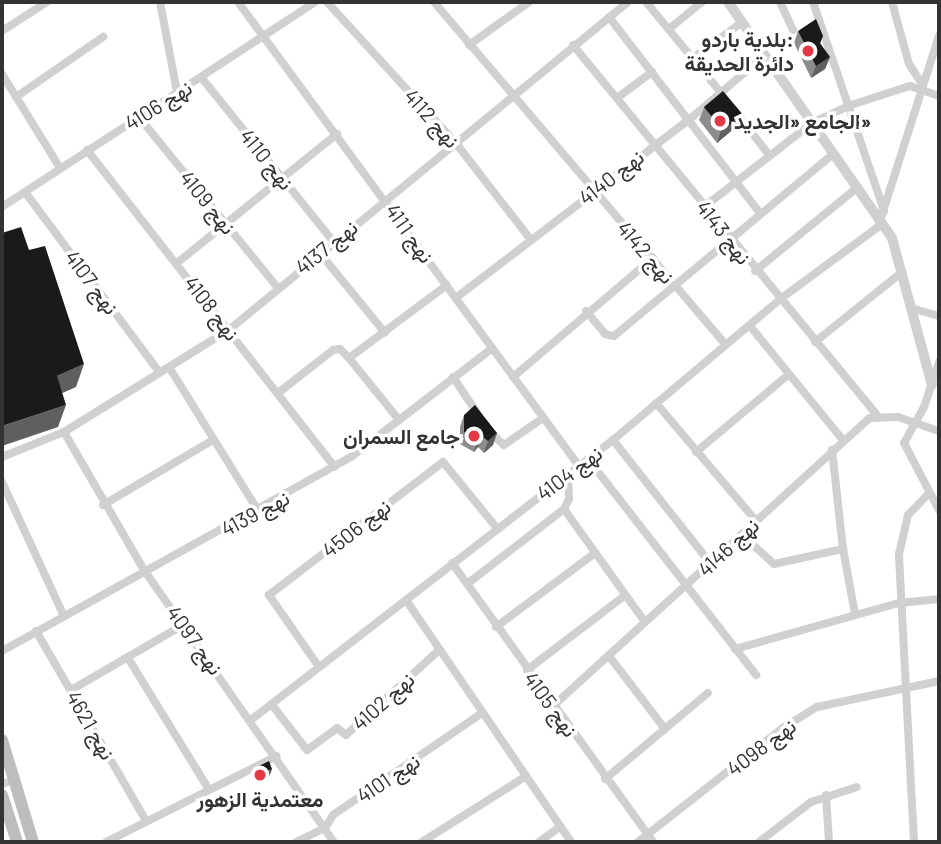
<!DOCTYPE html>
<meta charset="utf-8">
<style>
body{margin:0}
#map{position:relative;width:941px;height:844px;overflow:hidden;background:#fff;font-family:Barlow,Vazirmatn,sans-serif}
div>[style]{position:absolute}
.minor>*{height:8px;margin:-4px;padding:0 4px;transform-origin:4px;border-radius:4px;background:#d0d0d0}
.tertiary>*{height:10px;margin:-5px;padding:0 5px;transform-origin:5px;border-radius:5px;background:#d0d0d0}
.secondary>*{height:12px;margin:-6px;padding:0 6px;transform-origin:6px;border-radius:6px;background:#bdbdbd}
.wall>*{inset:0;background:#8c8c8c}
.shaded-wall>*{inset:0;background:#5f5f5f}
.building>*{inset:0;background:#1a1a1a;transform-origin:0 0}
.dots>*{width:19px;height:19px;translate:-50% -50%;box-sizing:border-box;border:4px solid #fff;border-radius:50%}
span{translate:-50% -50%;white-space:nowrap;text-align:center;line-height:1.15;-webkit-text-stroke:7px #fff;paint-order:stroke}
.poi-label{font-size:21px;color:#333;font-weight:700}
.right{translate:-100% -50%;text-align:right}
.left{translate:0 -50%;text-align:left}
.street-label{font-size:21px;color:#333}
.frame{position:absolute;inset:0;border:4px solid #333;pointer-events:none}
</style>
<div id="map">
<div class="minor">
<div style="left:160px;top:2px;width:92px;rotate:79.3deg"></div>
<div style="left:238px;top:2px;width:576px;rotate:53.69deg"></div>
<div style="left:327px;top:2px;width:190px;rotate:47.6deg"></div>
<div style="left:455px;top:142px;width:124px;rotate:52.2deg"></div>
<div style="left:434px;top:2px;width:450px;rotate:49.6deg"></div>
<div style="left:646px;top:2px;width:119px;rotate:50.4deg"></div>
<div style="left:780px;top:2px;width:31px;rotate:65deg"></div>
<div style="left:813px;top:2px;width:221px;rotate:71.2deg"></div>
<div style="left:892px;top:2px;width:64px;rotate:74.7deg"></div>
<div style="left:909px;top:64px;width:24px;rotate:57deg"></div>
<div style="left:609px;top:17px;width:247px;rotate:52.4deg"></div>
<div style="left:669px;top:29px;width:43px;rotate:-39.3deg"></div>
<div style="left:2px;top:31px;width:54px;rotate:-32.8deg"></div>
<div style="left:469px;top:45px;width:74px;rotate:-35.6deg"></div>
<div style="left:573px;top:45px;width:479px;rotate:50.6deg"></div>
<div style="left:693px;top:58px;width:59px;rotate:-36.1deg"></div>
<div style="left:2px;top:74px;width:110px;rotate:58.3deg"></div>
<div style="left:201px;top:77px;width:211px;rotate:51.2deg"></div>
<div style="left:16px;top:97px;width:106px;rotate:-34.6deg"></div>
<div style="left:617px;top:98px;width:44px;rotate:-36.6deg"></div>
<div style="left:734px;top:110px;width:58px;rotate:52deg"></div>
<div style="left:139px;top:117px;width:219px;rotate:50.9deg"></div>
<div style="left:87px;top:150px;width:402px;rotate:52deg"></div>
<div style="left:25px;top:192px;width:224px;rotate:53.3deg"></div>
<div style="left:2px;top:207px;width:374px;rotate:-33.2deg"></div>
<div style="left:704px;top:207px;width:137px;rotate:-37.9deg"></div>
<div style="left:812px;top:123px;width:40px;rotate:-25deg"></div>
<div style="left:848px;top:106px;width:65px;rotate:-17.9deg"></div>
<div style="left:910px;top:86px;width:31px;rotate:19deg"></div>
<div style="left:319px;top:252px;width:104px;rotate:50.8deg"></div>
<div style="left:177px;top:263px;width:206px;rotate:-38.9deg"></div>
<div style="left:755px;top:271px;width:133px;rotate:-39.2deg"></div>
<div style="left:457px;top:297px;width:293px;rotate:-37.4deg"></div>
<div style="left:690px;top:119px;width:97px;rotate:-40.4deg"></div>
<div style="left:911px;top:308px;width:29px;rotate:16deg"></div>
<div style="left:586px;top:311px;width:30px;rotate:50deg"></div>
<div style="left:605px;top:334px;width:9px;rotate:13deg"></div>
<div style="left:614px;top:336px;width:285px;rotate:-39.7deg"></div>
<div style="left:750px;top:326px;width:147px;rotate:50.8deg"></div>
<div style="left:815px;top:342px;width:112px;rotate:-38.8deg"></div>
<div style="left:349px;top:358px;width:80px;rotate:51.1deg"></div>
<div style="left:939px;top:362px;width:47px;rotate:108.4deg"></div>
<div style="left:924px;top:407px;width:41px;rotate:119.1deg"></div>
<div style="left:904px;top:443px;width:76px;rotate:62.4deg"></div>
<div style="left:169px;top:367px;width:171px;rotate:58.2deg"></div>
<div style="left:453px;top:377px;width:43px;rotate:56.3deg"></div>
<div style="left:513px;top:377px;width:184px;rotate:-40.4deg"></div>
<div style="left:278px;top:393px;width:70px;rotate:-38deg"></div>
<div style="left:333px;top:350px;width:7px;rotate:-8deg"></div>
<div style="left:340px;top:349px;width:13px;rotate:45deg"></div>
<div style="left:349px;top:358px;width:122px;rotate:-36.7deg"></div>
<div style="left:656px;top:403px;width:155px;rotate:49.7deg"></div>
<div style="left:64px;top:432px;width:160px;rotate:59.9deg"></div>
<div style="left:144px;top:570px;width:332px;rotate:55.1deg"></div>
<div style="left:490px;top:432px;width:19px;rotate:43deg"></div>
<div style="left:504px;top:445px;width:47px;rotate:-34.7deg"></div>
<div style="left:613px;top:440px;width:158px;rotate:51.7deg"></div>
<div style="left:696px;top:452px;width:120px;rotate:-39.9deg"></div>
<div style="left:2px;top:457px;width:67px;rotate:-22deg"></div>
<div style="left:64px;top:432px;width:195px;rotate:-31.8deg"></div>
<div style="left:230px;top:329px;width:515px;rotate:-39.41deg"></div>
<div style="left:588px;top:459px;width:274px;rotate:52.1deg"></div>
<div style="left:2px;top:482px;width:148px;rotate:65.2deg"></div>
<div style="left:103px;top:505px;width:128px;rotate:-30.6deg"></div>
<div style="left:564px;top:509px;width:139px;rotate:54.4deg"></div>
<div style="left:742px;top:535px;width:43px;rotate:42.2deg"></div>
<div style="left:774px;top:564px;width:71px;rotate:-12.3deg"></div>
<div style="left:843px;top:549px;width:100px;rotate:-96.3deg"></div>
<div style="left:843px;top:549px;width:66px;rotate:79.5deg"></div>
<div style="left:452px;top:563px;width:344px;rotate:54.2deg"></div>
<div style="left:467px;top:584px;width:123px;rotate:-37.7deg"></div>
<div style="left:564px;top:509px;width:11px;rotate:-63deg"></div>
<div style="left:569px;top:499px;width:25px;rotate:-92deg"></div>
<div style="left:406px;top:600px;width:293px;rotate:55.7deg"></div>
<div style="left:496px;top:627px;width:124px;rotate:-36.8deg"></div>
<div style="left:36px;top:631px;width:217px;rotate:59.9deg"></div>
<div style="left:735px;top:649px;width:170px;rotate:-15.7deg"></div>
<div style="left:899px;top:603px;width:40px;rotate:-5.7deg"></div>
<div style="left:2px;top:651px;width:399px;rotate:-29.1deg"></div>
<div style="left:351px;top:457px;width:177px;rotate:-37.6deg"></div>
<div style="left:609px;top:656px;width:92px;rotate:52.5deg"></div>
<div style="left:128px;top:658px;width:153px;rotate:58.4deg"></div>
<div style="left:319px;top:667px;width:88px;rotate:-124.8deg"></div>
<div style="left:269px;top:595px;width:219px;rotate:-37.4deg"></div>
<div style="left:443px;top:462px;width:84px;rotate:50.8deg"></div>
<div style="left:527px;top:670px;width:122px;rotate:-37.3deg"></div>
<div style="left:71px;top:690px;width:132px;rotate:-30.1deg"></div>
<div style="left:272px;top:705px;width:57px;rotate:52.1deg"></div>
<div style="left:307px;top:750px;width:37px;rotate:-36deg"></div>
<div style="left:337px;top:728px;width:11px;rotate:38deg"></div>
<div style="left:346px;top:735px;width:125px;rotate:-42.4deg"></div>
<div style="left:553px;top:706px;width:428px;rotate:-42.3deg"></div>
<div style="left:870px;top:418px;width:28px;rotate:-2deg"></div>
<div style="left:898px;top:417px;width:43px;rotate:18.9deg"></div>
<div style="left:252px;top:719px;width:456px;rotate:-37.7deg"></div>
<div style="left:613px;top:440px;width:217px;rotate:-40.1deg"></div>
<div style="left:779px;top:300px;width:123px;rotate:-36.4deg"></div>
<div style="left:878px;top:227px;width:201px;rotate:-72.3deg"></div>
<div style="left:605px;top:779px;width:134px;rotate:-39.9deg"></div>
<div style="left:2px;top:784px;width:13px;rotate:-18deg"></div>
<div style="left:826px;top:795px;width:47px;rotate:86.3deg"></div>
<div style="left:106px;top:842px;width:191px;rotate:-26.7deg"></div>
<div style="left:296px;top:842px;width:32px;rotate:-26deg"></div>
<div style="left:325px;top:828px;width:15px;rotate:-58deg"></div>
<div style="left:333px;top:815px;width:181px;rotate:-34.4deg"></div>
<div style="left:422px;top:842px;width:123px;rotate:-32.4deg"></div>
<div style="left:539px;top:842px;width:26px;rotate:-36deg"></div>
<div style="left:638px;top:842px;width:184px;rotate:-38.2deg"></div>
<div style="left:783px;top:728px;width:40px;rotate:-32deg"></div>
<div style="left:817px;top:707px;width:125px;rotate:-12deg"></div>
<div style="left:759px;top:842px;width:66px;rotate:-37.6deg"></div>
<div style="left:811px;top:802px;width:48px;rotate:-18.1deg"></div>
<div style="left:914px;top:842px;width:288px;rotate:-93deg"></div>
<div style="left:899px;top:554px;width:40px;rotate:-77deg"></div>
<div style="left:908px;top:515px;width:30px;rotate:-46deg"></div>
</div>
<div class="tertiary">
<div style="left:728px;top:2px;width:287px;rotate:55.2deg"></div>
<div style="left:892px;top:238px;width:152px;rotate:74.8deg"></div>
</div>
<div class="secondary">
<div style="left:2px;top:740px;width:107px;rotate:73.1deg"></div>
<div style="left:2px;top:795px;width:49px;rotate:72.3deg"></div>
</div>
<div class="wall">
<div style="clip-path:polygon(798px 31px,823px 36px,820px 44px,830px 57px,825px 69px,811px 78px,794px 43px)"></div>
<div style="clip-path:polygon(704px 108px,737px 126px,717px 143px,699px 120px)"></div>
<div style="clip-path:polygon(464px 415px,497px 433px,493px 445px,484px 453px,478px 447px,474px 452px,460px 444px,460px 427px)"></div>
<div style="clip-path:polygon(255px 768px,272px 769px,269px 777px,255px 782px,252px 776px)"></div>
</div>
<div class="shaded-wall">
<div style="clip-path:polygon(830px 57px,825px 69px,811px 78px,816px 66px)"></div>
<div style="clip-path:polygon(742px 114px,737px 126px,717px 143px,721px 131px)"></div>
<div style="clip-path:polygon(84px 364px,76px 387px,49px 399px,57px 376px)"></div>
<div style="clip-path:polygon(66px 405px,58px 427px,2px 446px,2px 426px)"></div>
<div style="clip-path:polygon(497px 433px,493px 445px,484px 453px,488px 441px)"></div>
<div style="clip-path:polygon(482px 436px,478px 447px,474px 452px,478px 440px)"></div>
<div style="clip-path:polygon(272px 769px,269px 777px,255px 782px,258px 774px)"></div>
</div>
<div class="building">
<div style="clip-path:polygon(816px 19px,823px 36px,820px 43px,830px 57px,816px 66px,798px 31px)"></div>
<div style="left:723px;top:91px;width:30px;height:25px;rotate:50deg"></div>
<div style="clip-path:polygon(21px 227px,29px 250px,45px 246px,84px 364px,57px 376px,66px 405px,2px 426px,2px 233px)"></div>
<div style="clip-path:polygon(475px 405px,497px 433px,488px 441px,482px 436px,478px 440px,464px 432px,464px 415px)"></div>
<div style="clip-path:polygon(269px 761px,272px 769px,258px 774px,255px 768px)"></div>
</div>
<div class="dots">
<div style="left:808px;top:51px;background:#e63946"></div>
<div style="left:720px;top:121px;background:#e63946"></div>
<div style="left:474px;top:436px;background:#e63946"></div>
<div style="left:260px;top:775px;background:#e63946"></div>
</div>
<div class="poi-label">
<span class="right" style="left:794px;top:51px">بلدية باردو:<br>دائرة الحديقة</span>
<span class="left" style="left:734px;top:121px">الجامع «الجديد»</span>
<span class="right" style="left:460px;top:436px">جامع السمران</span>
<span style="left:260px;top:799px">معتمدية الزهور</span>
</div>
<div class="street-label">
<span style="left:158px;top:105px;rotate:-32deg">نهج 4106</span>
<span style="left:432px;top:118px;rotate:48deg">نهج 4112</span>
<span style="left:267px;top:159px;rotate:51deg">نهج 4110</span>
<span style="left:611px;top:177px;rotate:-38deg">نهج 4140</span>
<span style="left:208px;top:202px;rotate:51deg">نهج 4109</span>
<span style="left:724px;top:232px;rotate:52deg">نهج 4143</span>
<span style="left:410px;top:233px;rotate:55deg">نهج 4111</span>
<span style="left:326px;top:247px;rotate:-39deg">نهج 4137</span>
<span style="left:646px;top:252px;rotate:49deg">نهج 4142</span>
<span style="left:92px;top:282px;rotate:53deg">نهج 4107</span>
<span style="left:212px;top:308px;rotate:52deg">نهج 4108</span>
<span style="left:569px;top:473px;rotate:-37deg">نهج 4104</span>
<span style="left:255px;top:513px;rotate:-28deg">نهج 4139</span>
<span style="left:356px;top:528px;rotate:-38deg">نهج 4506</span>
<span style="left:728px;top:547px;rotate:-43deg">نهج 4146</span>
<span style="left:195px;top:640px;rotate:54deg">نهج 4097</span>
<span style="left:383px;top:701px;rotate:-42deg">نهج 4102</span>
<span style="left:551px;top:704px;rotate:54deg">نهج 4105</span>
<span style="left:91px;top:725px;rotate:60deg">نهج 4621</span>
<span style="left:761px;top:747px;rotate:-37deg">نهج 4098</span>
<span style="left:388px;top:778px;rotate:-34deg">نهج 4101</span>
</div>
<div class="frame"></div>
</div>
